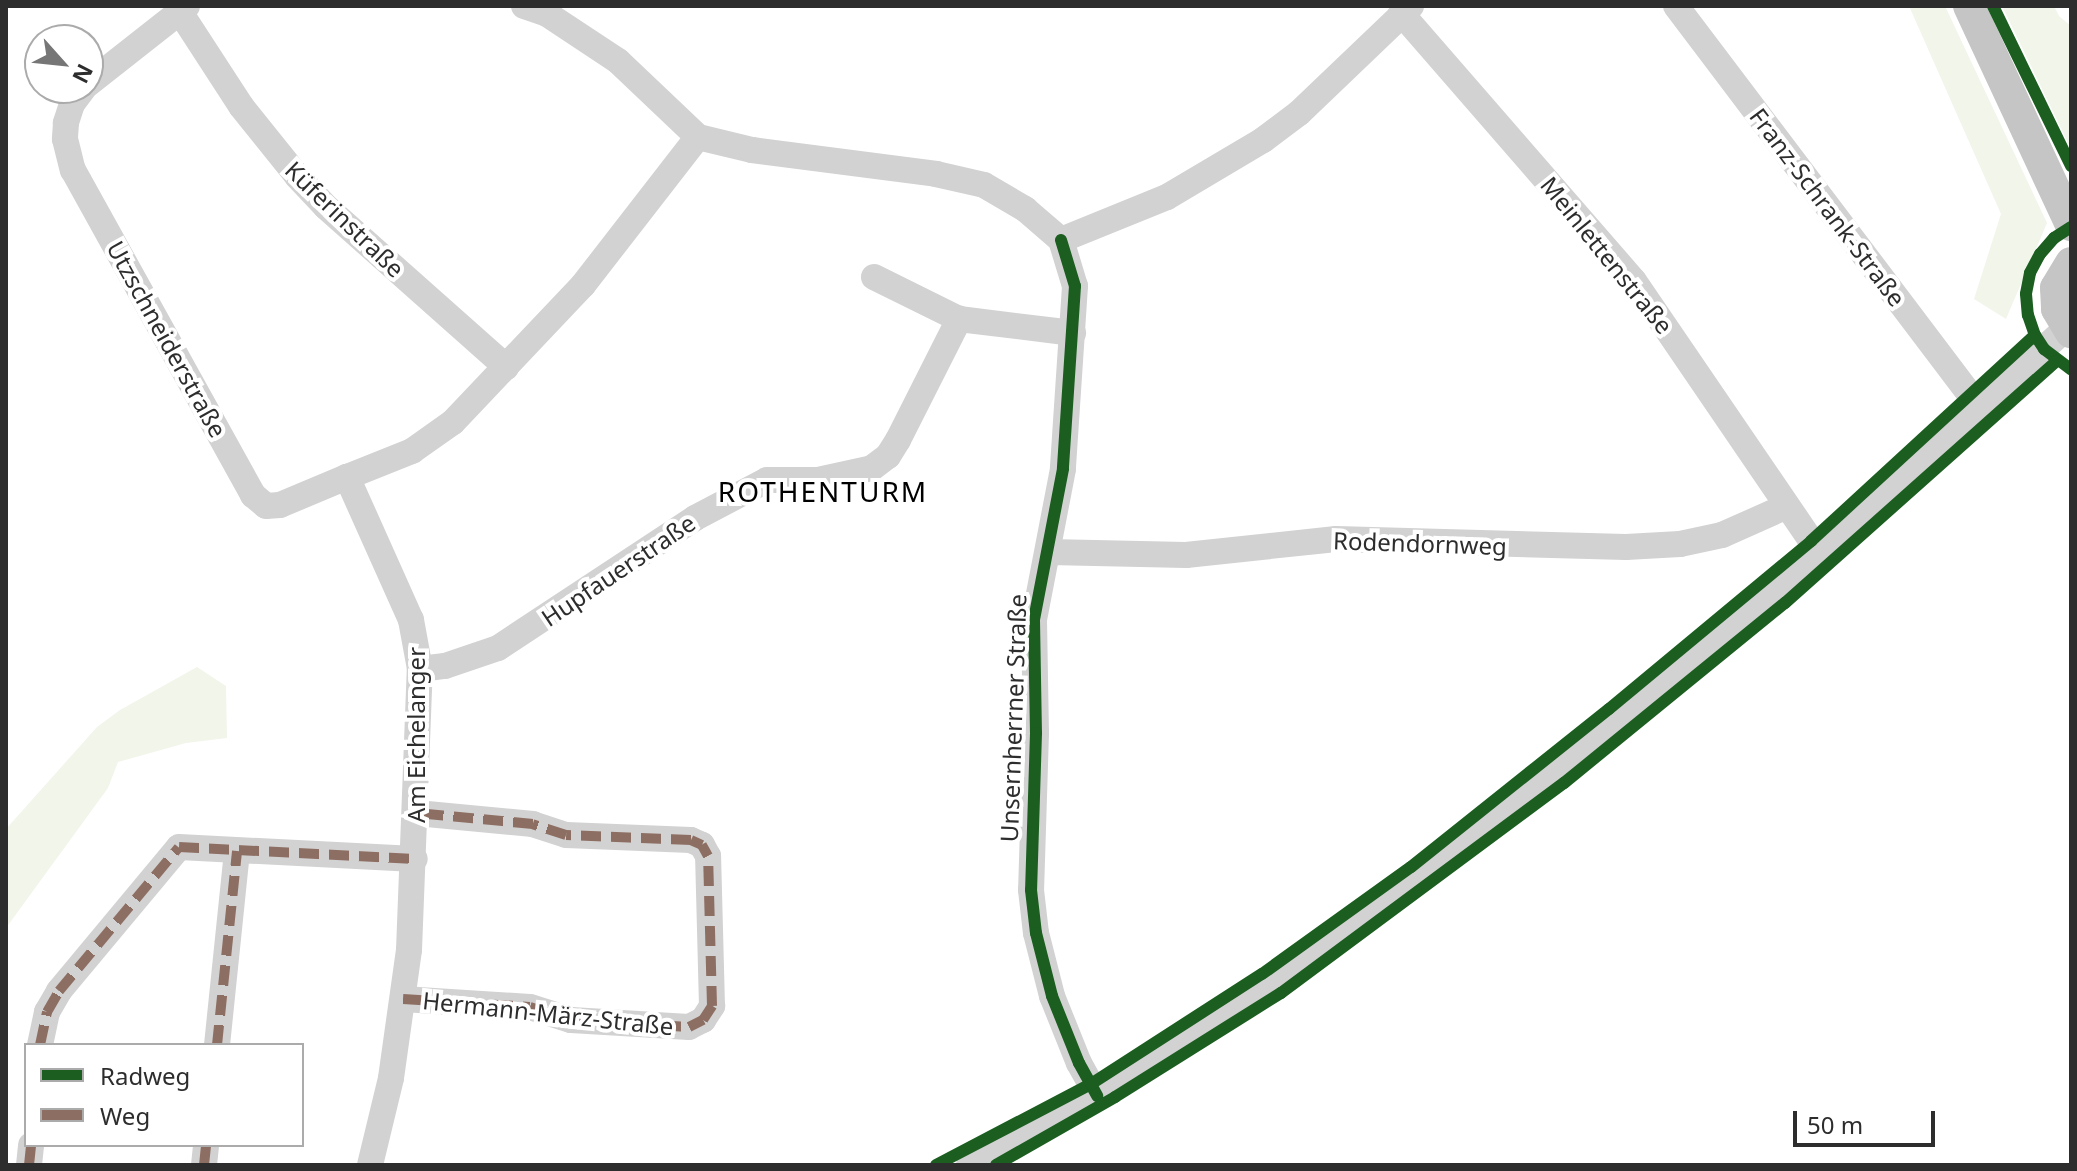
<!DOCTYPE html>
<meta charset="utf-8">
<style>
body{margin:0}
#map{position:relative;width:2077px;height:1171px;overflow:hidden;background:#fff;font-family:"Noto Sans",sans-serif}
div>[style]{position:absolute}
.green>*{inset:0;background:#f2f5ea}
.minor>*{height:26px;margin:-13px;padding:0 13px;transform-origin:13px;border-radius:13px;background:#d2d2d2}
.major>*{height:32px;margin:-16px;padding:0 16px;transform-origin:16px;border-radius:16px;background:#c5c5c5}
.quiet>*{height:10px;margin-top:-5px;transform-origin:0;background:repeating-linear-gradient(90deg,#8d6e63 0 20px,transparent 0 30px)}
.cycleway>*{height:12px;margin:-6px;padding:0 6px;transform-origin:6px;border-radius:6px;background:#1b5e20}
span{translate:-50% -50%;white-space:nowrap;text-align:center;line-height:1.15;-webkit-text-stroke:8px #fff;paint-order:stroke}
.street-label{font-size:24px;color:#2d2d2d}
.quarter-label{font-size:28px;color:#000;letter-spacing:2px}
.frame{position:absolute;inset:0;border:8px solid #2d2d2d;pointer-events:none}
.legend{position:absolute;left:24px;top:1043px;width:280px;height:104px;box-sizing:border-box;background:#fff;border:2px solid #ababab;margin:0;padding:10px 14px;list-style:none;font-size:24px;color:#2d2d2d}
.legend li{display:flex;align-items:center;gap:16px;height:40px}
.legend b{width:40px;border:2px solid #ababab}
.north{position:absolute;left:24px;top:24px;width:80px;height:80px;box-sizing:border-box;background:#fff;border:2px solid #ababab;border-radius:50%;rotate:117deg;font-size:22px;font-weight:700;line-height:32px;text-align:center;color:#2d2d2d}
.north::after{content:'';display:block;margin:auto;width:28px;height:36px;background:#767676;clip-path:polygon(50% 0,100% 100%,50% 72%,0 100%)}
.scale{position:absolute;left:1793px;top:1111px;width:142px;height:36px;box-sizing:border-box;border:4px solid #2d2d2d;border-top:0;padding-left:10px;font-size:24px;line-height:28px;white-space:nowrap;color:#2d2d2d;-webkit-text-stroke:6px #fff;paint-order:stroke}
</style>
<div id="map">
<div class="green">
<div style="clip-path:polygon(1909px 6px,1945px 6px,2047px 223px,2006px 319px,1974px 299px,2001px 214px)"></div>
<div style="clip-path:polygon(2002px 6px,2054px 6px,2059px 16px,2071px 26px,2071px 149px)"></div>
<div style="clip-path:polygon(197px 667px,226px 686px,227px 738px,186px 743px,118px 762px,108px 788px,6px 928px,6px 829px,97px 727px,120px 710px)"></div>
</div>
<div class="minor">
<div style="left:524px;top:6px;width:24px;rotate:19deg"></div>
<div style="left:549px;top:6px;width:8px;rotate:104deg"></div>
<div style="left:547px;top:14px;width:85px;rotate:33.5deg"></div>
<div style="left:618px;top:61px;width:110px;rotate:43.5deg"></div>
<div style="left:698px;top:137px;width:56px;rotate:13.5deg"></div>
<div style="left:752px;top:150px;width:186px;rotate:7.4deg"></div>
<div style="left:936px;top:174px;width:49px;rotate:12.9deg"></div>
<div style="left:984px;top:185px;width:48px;rotate:30.3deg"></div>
<div style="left:1025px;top:209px;width:48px;rotate:40.7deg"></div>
<div style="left:1061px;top:240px;width:48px;rotate:73.1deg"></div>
<div style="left:1075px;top:286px;width:183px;rotate:93.8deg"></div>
<div style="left:1063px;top:469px;width:154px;rotate:100.9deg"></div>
<div style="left:1034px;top:620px;width:113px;rotate:89deg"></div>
<div style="left:1036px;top:733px;width:157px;rotate:91.8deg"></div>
<div style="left:1031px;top:890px;width:43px;rotate:83.4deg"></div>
<div style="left:1036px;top:933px;width:65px;rotate:75.7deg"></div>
<div style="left:1052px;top:996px;width:72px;rotate:68.1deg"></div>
<div style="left:1079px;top:1063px;width:38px;rotate:61deg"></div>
<div style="left:1676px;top:6px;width:504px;rotate:52.9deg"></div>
<div style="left:180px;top:12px;width:112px;rotate:57deg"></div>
<div style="left:241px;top:106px;width:90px;rotate:51.3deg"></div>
<div style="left:297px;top:176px;width:42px;rotate:46.9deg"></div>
<div style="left:326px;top:207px;width:241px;rotate:41.6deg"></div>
<div style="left:1401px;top:13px;width:355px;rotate:49deg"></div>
<div style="left:1634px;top:281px;width:328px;rotate:55.7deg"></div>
<div style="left:88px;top:84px;width:126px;rotate:-38.2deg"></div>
<div style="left:84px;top:88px;width:20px;rotate:127deg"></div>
<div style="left:72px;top:104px;width:20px;rotate:108deg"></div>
<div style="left:66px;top:123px;width:16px;rotate:94deg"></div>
<div style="left:65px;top:139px;width:32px;rotate:76deg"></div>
<div style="left:73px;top:170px;width:372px;rotate:61deg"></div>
<div style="left:253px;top:495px;width:17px;rotate:40deg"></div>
<div style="left:266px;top:506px;width:14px;rotate:-4deg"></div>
<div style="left:280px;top:505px;width:73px;rotate:-22.7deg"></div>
<div style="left:1061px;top:240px;width:114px;rotate:-22.1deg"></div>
<div style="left:1167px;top:197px;width:112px;rotate:-30.7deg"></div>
<div style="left:1263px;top:140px;width:45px;rotate:-36.9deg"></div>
<div style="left:1299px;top:113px;width:155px;rotate:-43.7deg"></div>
<div style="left:874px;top:277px;width:95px;rotate:26.3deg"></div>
<div style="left:1049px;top:552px;width:137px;rotate:1.3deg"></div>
<div style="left:1186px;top:555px;width:151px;rotate:-6.1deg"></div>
<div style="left:1336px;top:539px;width:290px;rotate:1.6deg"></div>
<div style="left:1626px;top:547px;width:54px;rotate:-3.2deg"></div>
<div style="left:1680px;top:544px;width:43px;rotate:-12.1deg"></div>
<div style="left:1722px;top:535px;width:69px;rotate:-24deg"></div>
<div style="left:420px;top:669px;width:25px;rotate:-7deg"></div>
<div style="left:445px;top:666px;width:56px;rotate:-18.8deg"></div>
<div style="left:498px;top:648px;width:236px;rotate:-33.4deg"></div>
<div style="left:695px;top:518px;width:81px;rotate:-27.8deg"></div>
<div style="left:767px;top:480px;width:51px"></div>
<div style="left:818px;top:480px;width:55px;rotate:-12.5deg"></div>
<div style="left:872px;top:468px;width:20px;rotate:-37deg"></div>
<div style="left:888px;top:456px;width:19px;rotate:-58deg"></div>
<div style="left:898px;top:440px;width:136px;rotate:-63.2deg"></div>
<div style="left:959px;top:319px;width:115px;rotate:7deg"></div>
<div style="left:403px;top:999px;width:127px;rotate:3.6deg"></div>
<div style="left:530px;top:1007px;width:43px;rotate:17.6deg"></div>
<div style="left:571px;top:1020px;width:118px;rotate:3.4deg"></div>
<div style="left:689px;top:1027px;width:16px;rotate:-27deg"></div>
<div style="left:703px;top:1020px;width:17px;rotate:-57deg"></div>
<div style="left:712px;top:1006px;width:150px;rotate:-91.5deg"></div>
<div style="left:708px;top:856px;width:13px;rotate:-119deg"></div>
<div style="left:702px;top:845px;width:12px;rotate:-156deg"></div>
<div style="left:691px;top:840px;width:125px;rotate:-177.7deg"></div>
<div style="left:566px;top:835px;width:35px;rotate:-162deg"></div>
<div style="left:533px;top:824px;width:117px;rotate:-174.6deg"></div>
<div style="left:40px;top:1045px;width:34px;rotate:-78deg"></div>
<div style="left:47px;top:1012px;width:24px;rotate:-60deg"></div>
<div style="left:59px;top:991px;width:187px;rotate:-50.2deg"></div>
<div style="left:179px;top:847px;width:236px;rotate:2.9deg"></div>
<div style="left:217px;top:1045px;width:195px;rotate:-84.1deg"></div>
<div style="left:29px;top:1165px;width:20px;rotate:-84deg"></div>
<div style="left:204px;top:1165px;width:20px;rotate:-84deg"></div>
<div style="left:370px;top:1165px;width:89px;rotate:-76.4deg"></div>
<div style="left:391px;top:1078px;width:129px;rotate:-82deg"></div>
<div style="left:409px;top:950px;width:281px;rotate:-87.8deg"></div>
<div style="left:420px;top:669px;width:50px;rotate:-100.4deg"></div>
<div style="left:411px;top:620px;width:157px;rotate:-114.1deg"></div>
<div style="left:347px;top:477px;width:70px;rotate:-21.8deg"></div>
<div style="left:412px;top:451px;width:50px;rotate:-35.3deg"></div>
<div style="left:453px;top:422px;width:189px;rotate:-46.5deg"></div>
<div style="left:583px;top:285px;width:187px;rotate:-52.2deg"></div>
<div style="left:969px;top:1165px;width:145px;rotate:-28.3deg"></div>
<div style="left:1097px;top:1096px;width:167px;rotate:-31.8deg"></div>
<div style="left:1239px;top:1008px;width:262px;rotate:-36deg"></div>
<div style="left:1451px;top:854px;width:370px;rotate:-38.6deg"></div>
<div style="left:1740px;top:623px;width:440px;rotate:-42.1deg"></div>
</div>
<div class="major">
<div style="left:1969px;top:6px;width:242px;rotate:65deg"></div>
<div style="left:2071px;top:263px;width:29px;rotate:121deg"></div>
<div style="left:2056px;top:288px;width:21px;rotate:87deg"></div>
<div style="left:2057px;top:309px;width:27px;rotate:59deg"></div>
</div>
<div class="quiet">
<div style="left:403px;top:999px;width:127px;rotate:3.6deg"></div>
<div style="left:530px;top:1007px;width:43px;rotate:17.6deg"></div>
<div style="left:571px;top:1020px;width:118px;rotate:3.4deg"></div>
<div style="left:689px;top:1027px;width:16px;rotate:-27deg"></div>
<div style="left:703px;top:1020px;width:17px;rotate:-57deg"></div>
<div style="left:712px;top:1006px;width:150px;rotate:-91.5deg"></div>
<div style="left:708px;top:856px;width:13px;rotate:-119deg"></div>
<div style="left:702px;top:845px;width:12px;rotate:-156deg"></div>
<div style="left:691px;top:840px;width:125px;rotate:-177.7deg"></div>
<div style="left:566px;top:835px;width:35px;rotate:-162deg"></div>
<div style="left:533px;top:824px;width:117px;rotate:-174.6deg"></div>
<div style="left:40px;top:1045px;width:34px;rotate:-78deg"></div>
<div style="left:47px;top:1012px;width:24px;rotate:-60deg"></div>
<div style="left:59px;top:991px;width:187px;rotate:-50.2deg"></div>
<div style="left:179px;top:847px;width:236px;rotate:2.9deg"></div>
<div style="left:217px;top:1045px;width:195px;rotate:-84.1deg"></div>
<div style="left:29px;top:1165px;width:20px;rotate:-84deg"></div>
<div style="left:204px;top:1165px;width:20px;rotate:-84deg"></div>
</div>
<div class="cycleway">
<div style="left:1993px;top:6px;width:178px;rotate:64deg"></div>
<div style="left:2071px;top:227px;width:20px;rotate:147deg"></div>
<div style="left:2054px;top:238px;width:21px;rotate:131deg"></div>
<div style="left:2040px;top:254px;width:21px;rotate:118deg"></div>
<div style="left:2030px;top:273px;width:21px;rotate:101deg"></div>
<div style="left:2026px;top:294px;width:21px;rotate:85deg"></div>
<div style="left:2028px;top:315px;width:21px;rotate:71deg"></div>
<div style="left:2035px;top:335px;width:17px;rotate:57deg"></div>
<div style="left:2044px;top:349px;width:34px;rotate:37deg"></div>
<div style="left:1061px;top:240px;width:48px;rotate:73.1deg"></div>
<div style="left:1075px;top:286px;width:183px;rotate:93.8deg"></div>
<div style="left:1063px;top:469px;width:154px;rotate:100.9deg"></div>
<div style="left:1034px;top:620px;width:113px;rotate:89deg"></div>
<div style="left:1036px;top:733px;width:157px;rotate:91.8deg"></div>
<div style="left:1031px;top:890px;width:43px;rotate:83.4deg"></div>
<div style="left:1036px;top:933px;width:65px;rotate:75.7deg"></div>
<div style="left:1052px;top:996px;width:72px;rotate:68.1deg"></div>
<div style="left:1079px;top:1063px;width:38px;rotate:61deg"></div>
<div style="left:936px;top:1165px;width:175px;rotate:-27.6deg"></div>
<div style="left:1091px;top:1084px;width:203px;rotate:-32.8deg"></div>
<div style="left:1262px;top:974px;width:183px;rotate:-35.7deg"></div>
<div style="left:1411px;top:867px;width:253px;rotate:-38.6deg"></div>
<div style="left:1609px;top:709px;width:263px;rotate:-39.7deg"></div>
<div style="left:1811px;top:541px;width:304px;rotate:-42.6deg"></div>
<div style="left:996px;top:1165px;width:137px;rotate:-29.7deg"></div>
<div style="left:1115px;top:1097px;width:196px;rotate:-32.1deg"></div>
<div style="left:1281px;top:993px;width:352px;rotate:-36.6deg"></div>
<div style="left:1564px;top:783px;width:285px;rotate:-39.2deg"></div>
<div style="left:1785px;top:603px;width:364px;rotate:-41.7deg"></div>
</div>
<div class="street-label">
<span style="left:1828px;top:207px;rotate:53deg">Franz-Schrank-Straße</span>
<span style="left:345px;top:219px;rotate:44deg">Küferinstraße</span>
<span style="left:1607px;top:255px;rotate:51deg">Meinlettenstraße</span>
<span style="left:167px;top:339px;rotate:61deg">Utzschneiderstraße</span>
<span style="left:1420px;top:543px;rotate:2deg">Rodendornweg</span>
<span style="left:618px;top:570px;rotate:-34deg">Hupfauerstraße</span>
<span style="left:1013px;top:718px;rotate:-88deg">Unsernherrner Straße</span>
<span style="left:416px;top:735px;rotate:-90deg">Am Eichelanger</span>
<span style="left:548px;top:1013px;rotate:6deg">Hermann-März-Straße</span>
</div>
<div class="quarter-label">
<span style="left:823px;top:491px">ROTHENTURM</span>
</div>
<div class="frame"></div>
<ul class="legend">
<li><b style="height:10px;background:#1b5e20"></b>Radweg</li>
<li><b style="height:10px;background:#8d6e63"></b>Weg</li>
</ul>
<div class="north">N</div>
<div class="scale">50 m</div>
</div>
